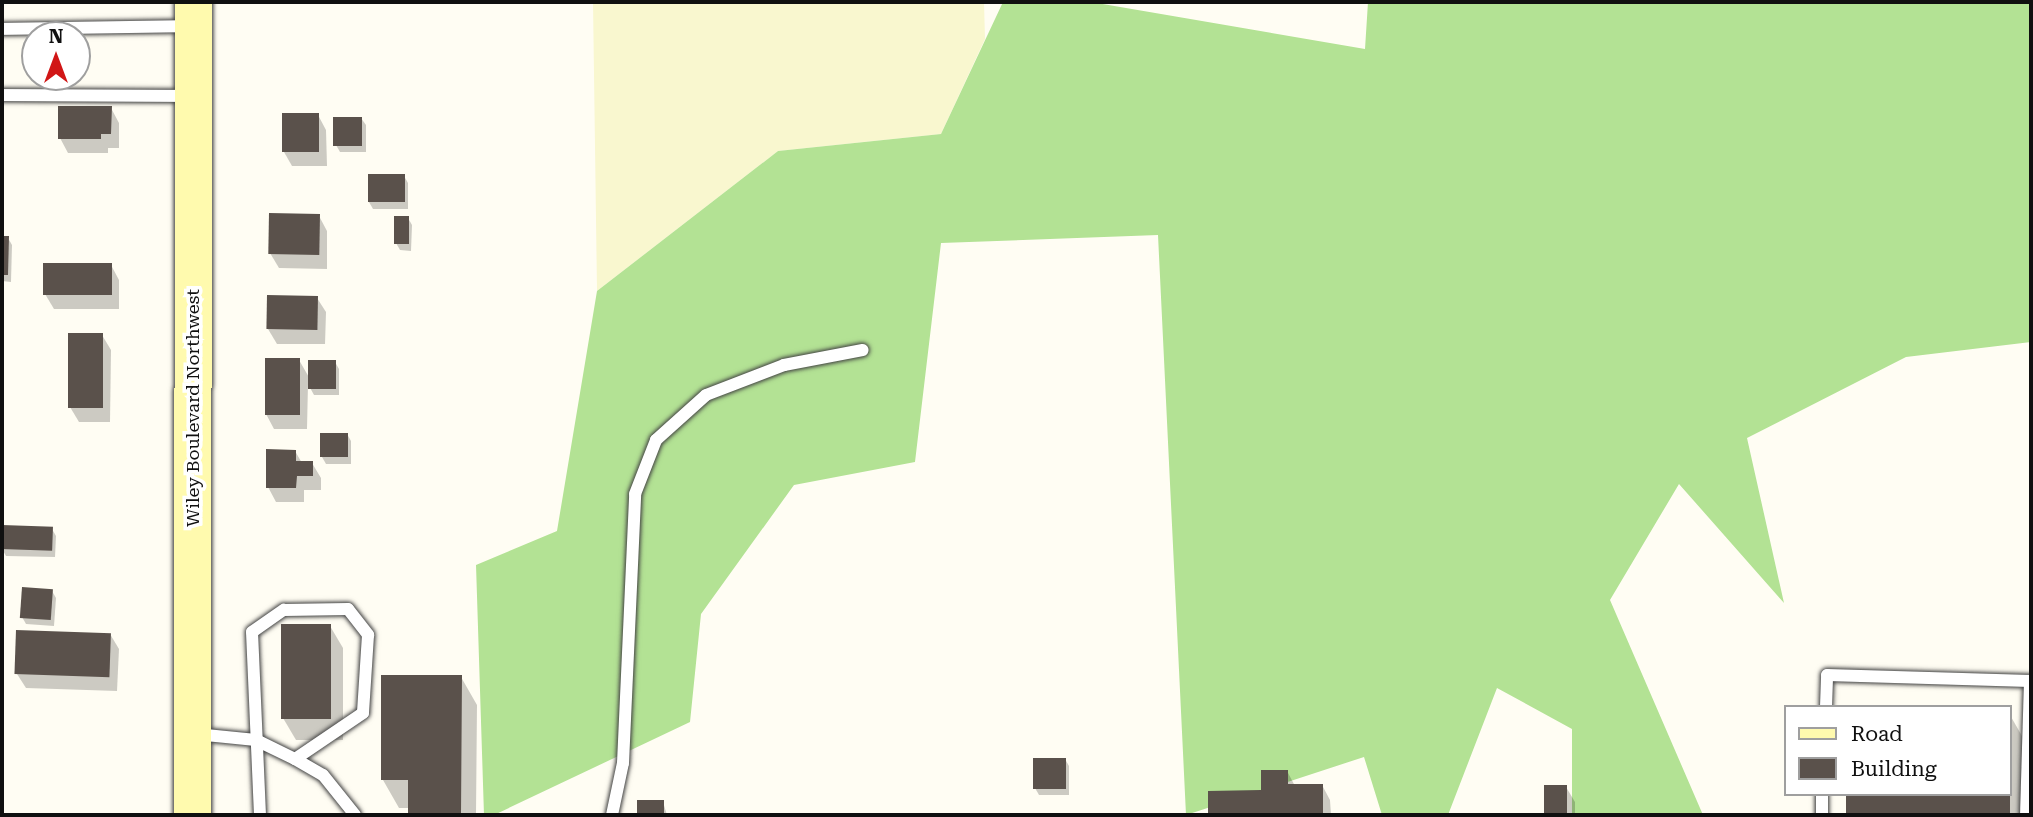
<!DOCTYPE html>
<style>
body{margin:0}
#map{position:relative;width:2033px;height:817px;overflow:hidden;background:#fffdf3;font-family:"Roboto Serif",serif}
div>[style]{position:absolute}
.farmland>*{inset:0;background:#f9f7cf}
.forest>*{inset:0;background:#b3e294}
.shadow>*{inset:0;background:#0003}
.building>*{inset:0;background:#5a514b;transform-origin:0 0}
.roads{filter:drop-shadow(0 0 2px #434343) drop-shadow(0 0 2px #434343)}
.lane>*{height:12px;margin:-6px;padding:0 6px;transform-origin:6px;border-radius:6px;background:#fff}
.secondary>*{height:37px;margin:-18.5px;padding:0 18.5px;transform-origin:18.5px;border-radius:18.5px;background:#fffaae}
span{translate:-50% -50%;white-space:nowrap;text-align:center;line-height:1.15;-webkit-text-stroke:7px #fff;paint-order:stroke}
.street-label{font-size:18px;color:#101010}
.frame{position:absolute;inset:0;border:4px solid #101010;pointer-events:none}
.legend{position:absolute;left:1784px;top:705px;width:228px;height:91px;box-sizing:border-box;background:#fff;border:2px solid #9f9f9f;margin:0;padding:9px 12px;list-style:none;font-size:21px;color:#101010}
.legend li{display:flex;align-items:center;gap:14px;height:35px}
.legend b{width:35px;border:2px solid #9f9f9f}
.north{position:absolute;left:21px;top:21px;width:70px;height:70px;box-sizing:border-box;background:#fff;border:2px solid #9f9f9f;border-radius:50%;rotate:0deg;font-size:19px;font-weight:700;line-height:28px;text-align:center;color:#101010}
.north::after{content:'';display:block;margin:auto;width:24px;height:32px;background:#d11616;clip-path:polygon(50% 0,100% 100%,50% 72%,0 100%)}
</style>
<div id="map">
<div class="farmland">
<div style="clip-path:polygon(593px 2px,984px 2px,985px 39px,941px 134px,778px 151px,597px 291px)"></div>
</div>
<div class="forest">
<div style="clip-path:polygon(1003px 2px,1091px 2px,1365px 49px,1368px 2px,2031px 2px,2031px 342px,1906px 357px,1747px 438px,1784px 603px,1679px 484px,1610px 600px,1703px 815px,1572px 815px,1572px 729px,1497px 688px,1448px 815px,1382px 815px,1364px 757px,1186px 815px,1158px 235px,941px 243px,915px 462px,794px 485px,701px 614px,690px 722px,494px 815px,484px 815px,476px 565px,557px 531px,597px 291px,778px 151px,941px 134px)"></div>
</div>
<div class="shadow">
<div style="clip-path:polygon(111px 108px,119px 123px,119px 148px,108px 148px,108px 153px,68px 153px,60px 138px)"></div>
<div style="clip-path:polygon(318px 115px,326px 130px,327px 166px,292px 166px,284px 152px)"></div>
<div style="clip-path:polygon(361px 118px,366px 125px,366px 152px,340px 152px,336px 145px)"></div>
<div style="clip-path:polygon(404px 176px,408px 183px,408px 209px,373px 209px,369px 202px)"></div>
<div style="clip-path:polygon(319px 216px,327px 231px,327px 269px,279px 268px,270px 253px)"></div>
<div style="clip-path:polygon(408px 218px,412px 225px,411px 251px,400px 250px,396px 243px)"></div>
<div style="clip-path:polygon(2px 238px,8px 238px,12px 245px,11px 282px,2px 281px)"></div>
<div style="clip-path:polygon(111px 265px,119px 280px,119px 309px,54px 309px,45px 294px)"></div>
<div style="clip-path:polygon(317px 298px,326px 312px,325px 344px,277px 344px,268px 329px)"></div>
<div style="clip-path:polygon(102px 335px,111px 350px,110px 422px,79px 422px,70px 407px)"></div>
<div style="clip-path:polygon(299px 360px,310px 379px,335px 362px,339px 369px,339px 395px,314px 395px,308px 384px,307px 429px,274px 429px,266px 414px)"></div>
<div style="clip-path:polygon(322px 434px,347px 434px,351px 441px,351px 464px,326px 464px,322px 457px)"></div>
<div style="clip-path:polygon(295px 451px,302px 463px,312px 463px,321px 478px,321px 490px,304px 490px,304px 502px,276px 502px,268px 487px)"></div>
<div style="clip-path:polygon(3px 527px,52px 529px,56px 536px,55px 557px,6px 556px,2px 549px)"></div>
<div style="clip-path:polygon(52px 591px,56px 598px,54px 626px,26px 624px,22px 617px)"></div>
<div style="clip-path:polygon(330px 626px,343px 648px,343px 740px,296px 740px,283px 718px)"></div>
<div style="clip-path:polygon(110px 634px,119px 649px,117px 691px,26px 688px,17px 674px)"></div>
<div style="clip-path:polygon(461px 677px,477px 705px,476px 815px,410px 815px,410px 808px,399px 808px,383px 780px)"></div>
<div style="clip-path:polygon(2010px 715px,2026px 743px,2025px 815px,1847px 815px,1847px 794px,2010px 794px)"></div>
<div style="clip-path:polygon(1065px 759px,1069px 766px,1069px 795px,1039px 795px,1035px 788px)"></div>
<div style="clip-path:polygon(1287px 771px,1295px 786px,1322px 785px,1330px 800px,1331px 815px,1210px 815px,1209px 792px,1263px 791px)"></div>
<div style="clip-path:polygon(1546px 787px,1566px 787px,1575px 802px,1575px 815px,1546px 815px)"></div>
<div style="clip-path:polygon(639px 802px,663px 802px,667px 815px,639px 815px)"></div>
</div>
<div class="building">
<div style="clip-path:polygon(58px 106px,112px 106px,111px 134px,101px 134px,101px 139px,58px 139px)"></div>
<div style="left:282px;top:113px;width:37px;height:39px"></div>
<div style="left:333px;top:117px;width:29px;height:29px"></div>
<div style="left:368px;top:174px;width:37px;height:28px"></div>
<div style="left:269px;top:213px;width:51px;height:41px;rotate:1deg"></div>
<div style="left:394px;top:216px;width:15px;height:28px"></div>
<div style="clip-path:polygon(2px 236px,9px 236px,8px 275px,2px 275px)"></div>
<div style="left:43px;top:263px;width:69px;height:32px"></div>
<div style="left:267px;top:295px;width:51px;height:34px;rotate:1deg"></div>
<div style="left:68px;top:333px;width:35px;height:75px"></div>
<div style="left:265px;top:358px;width:35px;height:57px"></div>
<div style="left:308px;top:360px;width:28px;height:29px"></div>
<div style="left:320px;top:433px;width:28px;height:24px"></div>
<div style="clip-path:polygon(266px 449px,296px 450px,296px 461px,313px 461px,313px 476px,297px 476px,296px 488px,266px 488px)"></div>
<div style="left:2px;top:525px;width:51px;height:24px;rotate:2deg"></div>
<div style="left:22px;top:587px;width:31px;height:31px;rotate:4deg"></div>
<div style="left:281px;top:624px;width:50px;height:95px"></div>
<div style="left:16px;top:630px;width:95px;height:44px;rotate:2deg"></div>
<div style="clip-path:polygon(381px 675px,462px 675px,461px 815px,408px 815px,408px 780px,381px 780px)"></div>
<div style="left:1033px;top:758px;width:33px;height:31px"></div>
<div style="clip-path:polygon(1261px 770px,1288px 770px,1288px 784px,1323px 784px,1323px 815px,1208px 815px,1208px 791px,1261px 790px)"></div>
<div style="left:1544px;top:785px;width:23px;height:30px"></div>
<div style="left:1846px;top:794px;width:164px;height:21px"></div>
<div style="left:637px;top:800px;width:27px;height:15px"></div>
</div>
<div class="roads">
<div class="lane">
<div style="left:2px;top:29px;width:188px;rotate:-0.9deg"></div>
<div style="left:2px;top:95px;width:188px;rotate:0.3deg"></div>
<div style="left:1826px;top:707px;width:32px;rotate:-88deg"></div>
<div style="left:1827px;top:675px;width:203px;rotate:1.7deg"></div>
<div style="left:2030px;top:681px;width:134px;rotate:91.7deg"></div>
<div style="left:196px;top:734px;width:60px;rotate:5.7deg"></div>
<div style="left:256px;top:740px;width:43px;rotate:26deg"></div>
<div style="left:295px;top:759px;width:32px;rotate:30deg"></div>
<div style="left:323px;top:775px;width:51px;rotate:51.3deg"></div>
<div style="left:260px;top:815px;width:183px;rotate:-92.5deg"></div>
<div style="left:252px;top:632px;width:39px;rotate:-35deg"></div>
<div style="left:284px;top:610px;width:64px;rotate:-0.9deg"></div>
<div style="left:348px;top:609px;width:33px;rotate:52deg"></div>
<div style="left:368px;top:635px;width:78px;rotate:93.7deg"></div>
<div style="left:363px;top:713px;width:82px;rotate:145.9deg"></div>
<div style="left:612px;top:815px;width:53px;rotate:-78.1deg"></div>
<div style="left:623px;top:763px;width:269px;rotate:-87.4deg"></div>
<div style="left:635px;top:494px;width:58px;rotate:-68.7deg"></div>
<div style="left:656px;top:440px;width:67px;rotate:-42deg"></div>
<div style="left:706px;top:395px;width:84px;rotate:-21deg"></div>
<div style="left:784px;top:365px;width:80px;rotate:-10.8deg"></div>
<div style="left:1822px;top:815px;width:21px;rotate:-90deg"></div>
</div>
<div class="secondary">
<div style="left:192px;top:815px;width:813px;rotate:-89.93deg"></div>
</div>
</div>
<div class="street-label">
<span style="left:193px;top:408px;rotate:-90deg">Wiley Boulevard Northwest</span>
</div>
<div class="frame"></div>
<ul class="legend">
<li><b style="height:9px;background:#fffaae"></b>Road</li>
<li><b style="height:19px;background:#5a514b"></b>Building</li>
</ul>
<div class="north">N</div>
</div>
